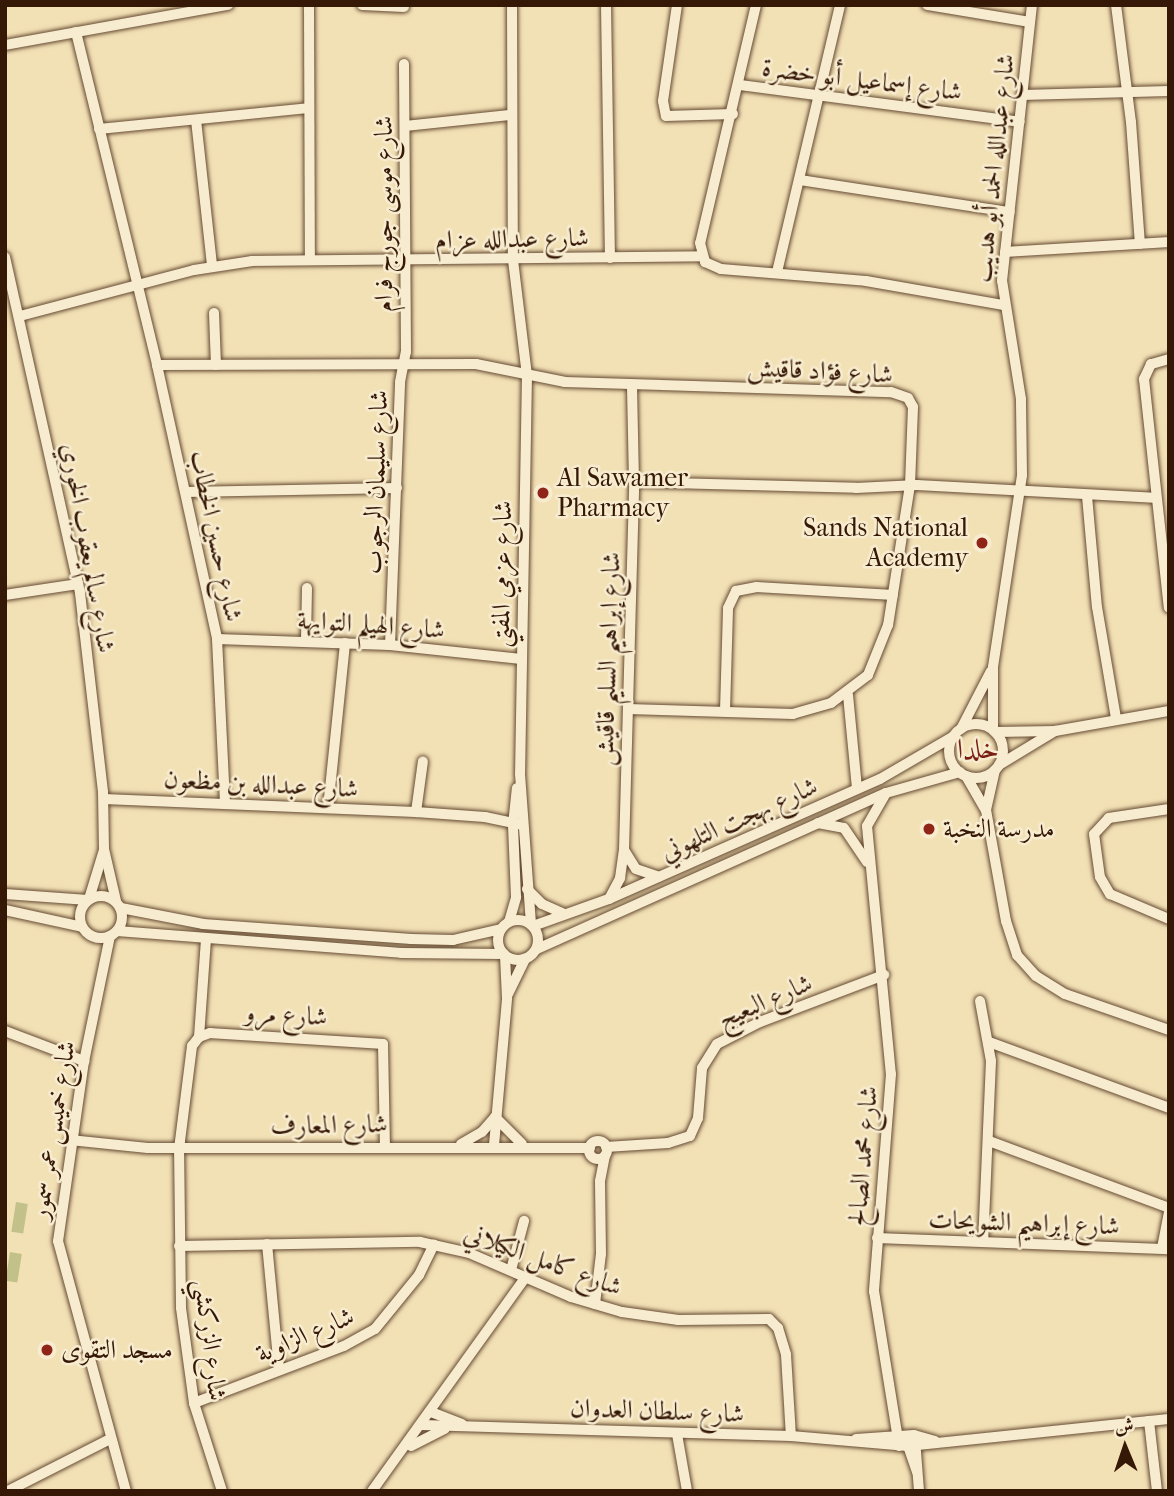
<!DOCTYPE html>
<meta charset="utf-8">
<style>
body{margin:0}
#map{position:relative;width:1174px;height:1496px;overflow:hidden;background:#f3e1b6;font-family:"IM FELL French Canon",Amiri,serif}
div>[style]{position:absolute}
.green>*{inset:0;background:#c2c189;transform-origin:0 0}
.roads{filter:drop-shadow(0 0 2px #654a32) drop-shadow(0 0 2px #654a32)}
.minor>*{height:10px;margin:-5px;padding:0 5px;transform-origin:5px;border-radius:5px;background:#f7ecd0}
.minor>.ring{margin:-5px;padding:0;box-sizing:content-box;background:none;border:10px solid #f7ecd0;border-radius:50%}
.dots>*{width:19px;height:19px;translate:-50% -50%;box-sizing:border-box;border:4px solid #f7ecd0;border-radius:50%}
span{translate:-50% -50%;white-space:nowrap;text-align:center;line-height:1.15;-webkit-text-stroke:5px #f7ecd0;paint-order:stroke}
.street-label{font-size:26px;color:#361806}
.poi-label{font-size:26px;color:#361806}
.left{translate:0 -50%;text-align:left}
.right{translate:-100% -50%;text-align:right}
.neighbourhood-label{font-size:28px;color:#7a1f14}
.frame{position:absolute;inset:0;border:7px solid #361806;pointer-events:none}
.north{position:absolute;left:1090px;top:1412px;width:70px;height:70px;-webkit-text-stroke:5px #f7ecd0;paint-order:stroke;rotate:358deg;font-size:19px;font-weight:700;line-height:28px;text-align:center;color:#361806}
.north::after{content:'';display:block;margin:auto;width:24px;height:32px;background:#361806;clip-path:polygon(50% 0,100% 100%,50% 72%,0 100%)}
</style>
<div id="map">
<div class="green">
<div style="left:16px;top:1202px;width:12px;height:30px;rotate:9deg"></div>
<div style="left:10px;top:1252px;width:12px;height:29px;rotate:9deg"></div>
</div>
<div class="roads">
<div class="minor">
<div style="left:309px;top:5px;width:254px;rotate:89.8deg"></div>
<div style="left:362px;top:5px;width:42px;rotate:2.7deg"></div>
<div style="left:512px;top:5px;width:255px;rotate:89.8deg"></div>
<div style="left:513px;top:260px;width:116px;rotate:83.1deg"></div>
<div style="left:527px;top:375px;width:399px;rotate:91deg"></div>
<div style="left:520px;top:774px;width:149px;rotate:85.8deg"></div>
<div style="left:606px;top:5px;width:253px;rotate:89.1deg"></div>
<div style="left:677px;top:5px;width:97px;rotate:98.3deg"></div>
<div style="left:663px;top:101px;width:15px;rotate:79deg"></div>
<div style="left:666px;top:116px;width:67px;rotate:-1.7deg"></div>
<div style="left:756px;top:5px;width:244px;rotate:103.2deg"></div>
<div style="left:700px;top:243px;width:20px;rotate:75deg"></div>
<div style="left:705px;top:262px;width:17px;rotate:24deg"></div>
<div style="left:721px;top:269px;width:145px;rotate:4.7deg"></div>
<div style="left:866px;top:281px;width:140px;rotate:9.9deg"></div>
<div style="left:927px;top:5px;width:104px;rotate:9.4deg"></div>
<div style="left:1116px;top:5px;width:118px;rotate:82.7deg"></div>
<div style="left:1131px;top:122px;width:122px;rotate:85.8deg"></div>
<div style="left:76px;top:32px;width:343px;rotate:76.3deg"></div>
<div style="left:157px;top:365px;width:280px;rotate:77.6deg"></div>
<div style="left:217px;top:639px;width:163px;rotate:87.2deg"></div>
<div style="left:5px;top:45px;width:227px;rotate:-10.2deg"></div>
<div style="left:740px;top:85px;width:282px;rotate:7.5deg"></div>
<div style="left:1022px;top:95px;width:147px;rotate:-1.6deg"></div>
<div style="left:196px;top:120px;width:147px;rotate:83.7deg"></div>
<div style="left:405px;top:126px;width:105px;rotate:-6deg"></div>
<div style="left:99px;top:129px;width:210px;rotate:-5.7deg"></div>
<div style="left:800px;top:180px;width:212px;rotate:8.7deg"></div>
<div style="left:1005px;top:252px;width:164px;rotate:-3.5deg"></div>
<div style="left:5px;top:257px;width:344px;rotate:77.4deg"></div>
<div style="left:80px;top:593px;width:200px;rotate:83.4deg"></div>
<div style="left:103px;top:792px;width:57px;rotate:89deg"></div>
<div style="left:104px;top:849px;width:53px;rotate:77deg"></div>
<div style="left:777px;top:272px;width:274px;rotate:-76.7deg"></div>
<div style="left:214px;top:313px;width:52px;rotate:87.8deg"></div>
<div style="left:20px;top:316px;width:180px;rotate:-14.8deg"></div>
<div style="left:194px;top:270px;width:59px;rotate:-8.8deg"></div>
<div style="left:252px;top:261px;width:450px;rotate:-0.6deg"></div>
<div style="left:1169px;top:359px;width:19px;rotate:164deg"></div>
<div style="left:1151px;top:364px;width:17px;rotate:115deg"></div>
<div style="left:1144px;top:379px;width:230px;rotate:83.8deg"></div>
<div style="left:157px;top:365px;width:319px;rotate:-0.2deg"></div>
<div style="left:476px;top:364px;width:91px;rotate:11.4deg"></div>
<div style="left:565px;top:382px;width:326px;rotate:1.8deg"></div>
<div style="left:891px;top:392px;width:18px;rotate:19deg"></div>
<div style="left:908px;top:398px;width:10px;rotate:61deg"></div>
<div style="left:913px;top:407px;width:78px;rotate:92.2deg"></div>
<div style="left:910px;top:485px;width:142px;rotate:98.9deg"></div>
<div style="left:888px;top:625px;width:54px;rotate:111.8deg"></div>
<div style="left:868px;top:675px;width:46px;rotate:142.9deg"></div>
<div style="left:831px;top:703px;width:40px;rotate:164deg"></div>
<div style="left:793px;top:714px;width:165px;rotate:-178.3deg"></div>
<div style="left:634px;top:482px;width:222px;rotate:1.5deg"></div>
<div style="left:856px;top:488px;width:61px;rotate:-2.8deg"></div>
<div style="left:917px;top:485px;width:237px;rotate:3.1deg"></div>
<div style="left:186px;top:492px;width:211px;rotate:-1.1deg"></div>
<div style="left:1087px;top:496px;width:111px;rotate:84.9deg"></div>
<div style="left:1097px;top:607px;width:113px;rotate:80.3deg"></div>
<div style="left:5px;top:595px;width:74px;rotate:-8.6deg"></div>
<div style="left:217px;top:639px;width:173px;rotate:2deg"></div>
<div style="left:390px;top:645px;width:132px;rotate:6.1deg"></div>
<div style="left:306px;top:640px;width:52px;rotate:-88.9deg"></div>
<div style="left:390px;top:645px;width:263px;rotate:-87.8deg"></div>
<div style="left:400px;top:382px;width:31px;rotate:-79deg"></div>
<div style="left:406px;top:352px;width:288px;rotate:-90.4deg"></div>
<div style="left:848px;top:695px;width:94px;rotate:84.5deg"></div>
<div style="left:725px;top:711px;width:103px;rotate:-88.3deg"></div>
<div style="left:728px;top:608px;width:19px;rotate:-65deg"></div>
<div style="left:736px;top:591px;width:21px;rotate:-11deg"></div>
<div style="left:757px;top:587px;width:136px;rotate:3.4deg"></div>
<div class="ring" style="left:949px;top:724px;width:44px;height:44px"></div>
<div style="left:961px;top:729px;width:65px;rotate:-62.7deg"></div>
<div style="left:993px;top:730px;width:63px;rotate:-90deg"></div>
<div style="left:993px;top:667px;width:194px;rotate:-81.4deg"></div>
<div style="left:1022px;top:475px;width:76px;rotate:-90.8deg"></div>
<div style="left:1021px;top:399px;width:120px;rotate:-99.1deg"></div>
<div style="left:1002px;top:281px;width:278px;rotate:-83.8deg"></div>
<div style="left:995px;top:732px;width:60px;rotate:-1deg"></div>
<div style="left:1055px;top:731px;width:116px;rotate:-10deg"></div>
<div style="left:999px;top:765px;width:66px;rotate:-31.3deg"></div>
<div style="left:995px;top:770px;width:41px;rotate:102.7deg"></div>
<div style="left:986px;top:810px;width:113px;rotate:79.8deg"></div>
<div style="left:1006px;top:921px;width:36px;rotate:72deg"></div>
<div style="left:1017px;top:955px;width:28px;rotate:48deg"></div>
<div style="left:1036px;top:976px;width:34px;rotate:32deg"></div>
<div style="left:1065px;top:994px;width:110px;rotate:19.1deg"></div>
<div style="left:966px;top:776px;width:39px;rotate:60deg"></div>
<div style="left:886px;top:793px;width:38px;rotate:120deg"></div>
<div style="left:867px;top:826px;width:249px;rotate:84.5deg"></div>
<div style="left:891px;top:1074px;width:218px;rotate:94.5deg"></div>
<div style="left:874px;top:1291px;width:157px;rotate:80.8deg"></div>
<div style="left:104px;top:799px;width:312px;rotate:2.4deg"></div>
<div style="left:416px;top:812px;width:69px;rotate:4.1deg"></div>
<div style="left:485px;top:817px;width:38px;rotate:12deg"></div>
<div style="left:328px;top:808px;width:166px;rotate:-84.1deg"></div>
<div style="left:1169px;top:809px;width:61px;rotate:171.5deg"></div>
<div style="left:1109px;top:818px;width:22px;rotate:133deg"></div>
<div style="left:1094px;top:834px;width:43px;rotate:82.1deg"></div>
<div style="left:1100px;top:877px;width:20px;rotate:60deg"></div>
<div style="left:1110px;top:894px;width:64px;rotate:23deg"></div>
<div style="left:416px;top:812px;width:51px;rotate:-82.2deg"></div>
<div style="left:818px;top:823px;width:26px;rotate:11deg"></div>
<div style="left:844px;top:828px;width:41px;rotate:55.9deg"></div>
<div style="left:624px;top:850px;width:22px;rotate:58deg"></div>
<div style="left:636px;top:869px;width:24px;rotate:19deg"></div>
<div style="left:527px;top:889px;width:21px;rotate:45deg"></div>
<div style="left:542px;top:904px;width:24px;rotate:24deg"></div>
<div style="left:5px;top:894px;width:83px;rotate:4.1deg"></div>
<div class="ring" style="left:80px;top:896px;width:32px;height:32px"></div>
<div style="left:89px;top:899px;width:51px;rotate:-73deg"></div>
<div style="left:609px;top:899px;width:24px;rotate:-62deg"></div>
<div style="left:620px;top:878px;width:28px;rotate:-82deg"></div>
<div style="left:624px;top:850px;width:368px;rotate:-88.4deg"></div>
<div style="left:634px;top:482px;width:97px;rotate:-91.2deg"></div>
<div style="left:121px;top:908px;width:84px;rotate:11deg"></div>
<div style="left:203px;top:924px;width:209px;rotate:4.1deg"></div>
<div style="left:411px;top:939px;width:42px;rotate:1.4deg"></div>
<div style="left:453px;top:940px;width:49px;rotate:-12.9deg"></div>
<div style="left:5px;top:910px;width:79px;rotate:12.4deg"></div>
<div class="ring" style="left:498px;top:920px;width:30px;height:30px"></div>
<div style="left:509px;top:922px;width:26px;rotate:-74deg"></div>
<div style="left:516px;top:897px;width:72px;rotate:-92.4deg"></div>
<div style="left:513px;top:825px;width:37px;rotate:-84deg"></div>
<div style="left:533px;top:926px;width:81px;rotate:-19.6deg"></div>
<div style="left:609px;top:899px;width:296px;rotate:-23.9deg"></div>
<div style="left:880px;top:779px;width:86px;rotate:-30.2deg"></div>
<div style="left:117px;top:931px;width:285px;rotate:4.4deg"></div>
<div style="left:401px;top:953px;width:103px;rotate:0.6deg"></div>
<div style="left:110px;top:936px;width:128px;rotate:101.7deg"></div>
<div style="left:84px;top:1061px;width:182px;rotate:98.2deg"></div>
<div style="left:58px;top:1241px;width:259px;rotate:74.8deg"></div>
<div style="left:537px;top:949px;width:382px;rotate:-24.1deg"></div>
<div style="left:886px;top:793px;width:77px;rotate:-15.8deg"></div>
<div style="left:508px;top:994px;width:39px;rotate:-64deg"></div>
<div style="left:980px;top:1001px;width:61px;rotate:79.6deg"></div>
<div style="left:991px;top:1061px;width:181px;rotate:92.5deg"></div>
<div style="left:5px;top:1031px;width:85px;rotate:20.8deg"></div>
<div style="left:199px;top:1037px;width:98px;rotate:-85.9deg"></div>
<div style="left:989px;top:1042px;width:192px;rotate:20.1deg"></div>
<div style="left:70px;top:1140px;width:78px;rotate:5.9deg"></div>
<div style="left:148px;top:1148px;width:442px"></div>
<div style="left:989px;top:1141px;width:192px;rotate:20.4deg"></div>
<div class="ring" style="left:589px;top:1141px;width:8px;height:8px"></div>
<div style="left:461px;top:1144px;width:24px;rotate:-30deg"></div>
<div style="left:482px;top:1132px;width:20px;rotate:-49deg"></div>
<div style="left:495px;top:1117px;width:38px;rotate:45deg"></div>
<div style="left:494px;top:1145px;width:148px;rotate:-84.9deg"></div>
<div style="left:507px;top:998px;width:42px;rotate:-92.7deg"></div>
<div style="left:606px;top:1147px;width:62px;rotate:-3.7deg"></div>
<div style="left:668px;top:1143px;width:23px;rotate:-18deg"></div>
<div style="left:690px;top:1136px;width:20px;rotate:-66deg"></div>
<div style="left:698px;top:1118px;width:50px;rotate:-85.4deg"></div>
<div style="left:702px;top:1068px;width:28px;rotate:-58deg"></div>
<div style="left:717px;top:1044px;width:48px;rotate:-27.1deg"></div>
<div style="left:760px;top:1022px;width:133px;rotate:-20.8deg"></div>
<div style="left:877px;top:1238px;width:292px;rotate:2.2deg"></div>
<div style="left:267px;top:1244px;width:126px;rotate:84.5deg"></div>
<div style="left:179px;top:1246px;width:241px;rotate:-1deg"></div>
<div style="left:420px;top:1242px;width:50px;rotate:12.7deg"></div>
<div style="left:469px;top:1253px;width:111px;rotate:23.3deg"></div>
<div style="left:571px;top:1297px;width:53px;rotate:16.4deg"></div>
<div style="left:622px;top:1312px;width:57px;rotate:8.1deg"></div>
<div style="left:678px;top:1320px;width:91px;rotate:-0.6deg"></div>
<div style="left:769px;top:1319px;width:13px;rotate:45deg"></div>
<div style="left:778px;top:1328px;width:28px;rotate:73deg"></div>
<div style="left:786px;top:1355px;width:81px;rotate:86.5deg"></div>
<div style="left:1162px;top:1248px;width:37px;rotate:-79deg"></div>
<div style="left:511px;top:1270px;width:51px;rotate:-75.1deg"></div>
<div style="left:595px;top:1304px;width:50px;rotate:-83.2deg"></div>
<div style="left:601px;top:1254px;width:73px;rotate:-90.8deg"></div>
<div style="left:600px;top:1181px;width:26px;rotate:-79deg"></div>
<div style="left:194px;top:1403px;width:160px;rotate:-20.8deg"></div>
<div style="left:344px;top:1346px;width:35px;rotate:-29deg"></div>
<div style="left:375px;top:1329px;width:70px;rotate:-50.8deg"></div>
<div style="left:419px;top:1275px;width:34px;rotate:-64deg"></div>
<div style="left:431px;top:1412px;width:33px;rotate:21deg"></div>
<div style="left:1149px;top:1421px;width:70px;rotate:83.5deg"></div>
<div style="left:422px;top:1425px;width:369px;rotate:1.7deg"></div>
<div style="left:791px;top:1436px;width:117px;rotate:4.9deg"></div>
<div style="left:908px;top:1446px;width:262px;rotate:-5.9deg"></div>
<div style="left:677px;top:1434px;width:58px;rotate:80deg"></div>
<div style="left:856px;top:1439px;width:58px;rotate:-3.9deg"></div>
<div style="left:914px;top:1435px;width:22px;rotate:16deg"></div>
<div style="left:915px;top:1439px;width:52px;rotate:85.6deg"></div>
<div style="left:906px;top:1440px;width:34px;rotate:71deg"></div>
<div style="left:411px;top:1446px;width:38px;rotate:-27deg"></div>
<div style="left:8px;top:1491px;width:114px;rotate:-27deg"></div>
<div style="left:222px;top:1491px;width:92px;rotate:-107.7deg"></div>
<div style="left:194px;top:1403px;width:96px;rotate:-97.8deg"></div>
<div style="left:181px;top:1308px;width:159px;rotate:-90.7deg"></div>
<div style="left:179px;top:1149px;width:104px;rotate:-82.8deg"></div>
<div style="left:192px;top:1046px;width:11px;rotate:-52deg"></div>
<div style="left:199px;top:1037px;width:12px;rotate:-20deg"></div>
<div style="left:210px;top:1033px;width:173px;rotate:3.6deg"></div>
<div style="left:383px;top:1044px;width:101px;rotate:88.9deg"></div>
<div style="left:372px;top:1491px;width:262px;rotate:-54.3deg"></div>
</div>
</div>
<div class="dots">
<div style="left:543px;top:493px;background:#8f2418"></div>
<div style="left:982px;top:543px;background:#8f2418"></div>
<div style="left:929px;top:829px;background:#8f2418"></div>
<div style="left:47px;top:1350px;background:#8f2418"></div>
</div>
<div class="street-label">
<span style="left:862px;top:80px;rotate:7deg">شارع إسماعيل أبو خضرة</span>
<span style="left:994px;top:168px;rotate:-84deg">شارع عبدالله الحمد أبو هديب</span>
<span style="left:384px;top:214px;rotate:-90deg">شارع موسى جورج فرام</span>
<span style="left:512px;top:239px;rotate:-1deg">شارع عبدالله عزام</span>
<span style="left:820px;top:371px;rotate:3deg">شارع فؤاد قاقيش</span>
<span style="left:376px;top:482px;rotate:-88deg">شارع سليمان الرجوب</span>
<span style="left:216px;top:536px;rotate:78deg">شارع حسين الخطاب</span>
<span style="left:88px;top:548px;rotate:80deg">شارع سالم يعقوب الخوري</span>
<span style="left:502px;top:574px;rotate:-89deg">شارع عزمي المفتي</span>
<span style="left:371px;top:625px;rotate:4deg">شارع الهيلم التوايهة</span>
<span style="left:608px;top:659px;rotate:-88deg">شارع إبراهيم السليم قاقيش</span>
<span style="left:261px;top:784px;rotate:3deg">شارع عبدالله بن مظعون</span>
<span style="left:739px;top:819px;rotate:-24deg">شارع بهجت التلهوني</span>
<span style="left:765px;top:1001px;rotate:-23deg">شارع البعيج</span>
<span style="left:286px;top:1015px;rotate:3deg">شارع مرو</span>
<span style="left:329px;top:1125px;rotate:-1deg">شارع المعارف</span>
<span style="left:53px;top:1130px;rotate:-81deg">شارع خميس عمر سمور</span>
<span style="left:863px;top:1156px;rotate:-85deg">شارع محمد الصالح</span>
<span style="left:1024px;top:1223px;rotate:2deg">شارع إبراهيم الشويحات</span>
<span style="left:543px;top:1260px;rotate:20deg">شارع كامل الكيلاني</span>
<span style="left:305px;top:1335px;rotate:-23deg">شارع الزاوية</span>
<span style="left:210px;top:1340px;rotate:83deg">شارع الزركشي</span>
<span style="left:657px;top:1411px;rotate:2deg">شارع سلطان العدوان</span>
</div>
<div class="poi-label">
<span class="left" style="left:557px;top:493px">Al Sawamer<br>Pharmacy</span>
<span class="right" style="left:968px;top:543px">Sands National<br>Academy</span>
<span class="left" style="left:943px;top:829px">مدرسة النخبة</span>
<span class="left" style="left:61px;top:1350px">مسجد التقوى</span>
</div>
<div class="neighbourhood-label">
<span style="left:978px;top:749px">خلدا</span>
</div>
<div class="frame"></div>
<div class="north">ش</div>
</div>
